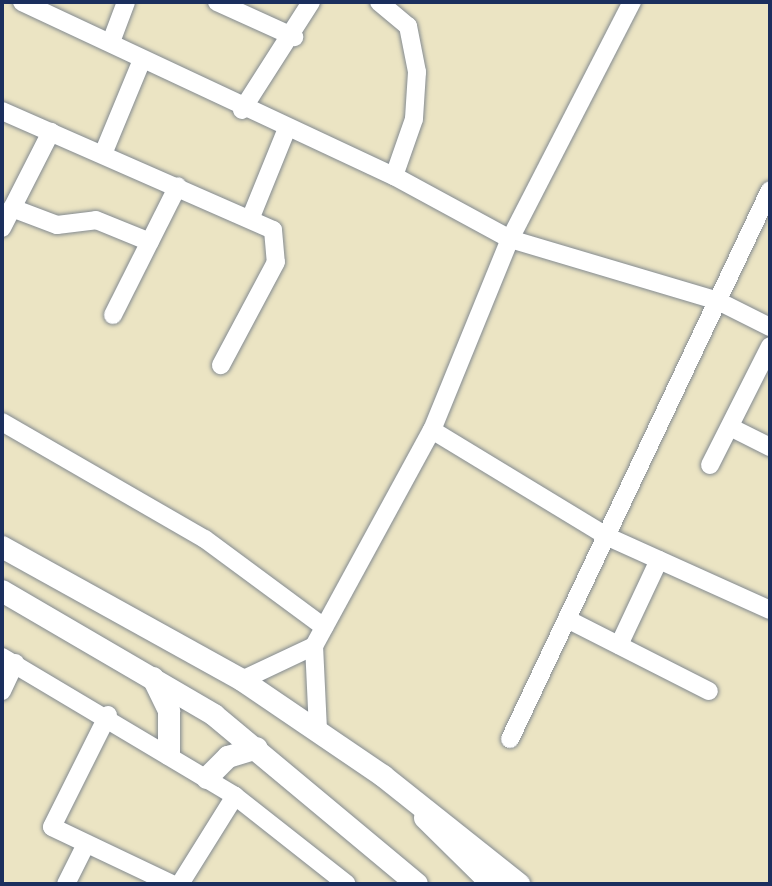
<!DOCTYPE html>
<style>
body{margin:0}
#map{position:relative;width:772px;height:886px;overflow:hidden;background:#ebe4c3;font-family:"Libre Bodoni",serif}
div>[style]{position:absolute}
.roads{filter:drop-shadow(0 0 2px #838a90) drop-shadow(0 0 2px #838a90)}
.minor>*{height:18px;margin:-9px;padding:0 9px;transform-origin:9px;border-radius:9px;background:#fff}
.major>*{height:22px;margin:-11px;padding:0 11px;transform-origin:11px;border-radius:11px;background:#fff}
span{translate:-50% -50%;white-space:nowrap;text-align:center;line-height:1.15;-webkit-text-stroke:6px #fbf7ec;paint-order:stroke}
.frame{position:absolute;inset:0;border:4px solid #1b2f5e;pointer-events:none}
</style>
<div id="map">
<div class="roads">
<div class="minor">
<div style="left:22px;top:2px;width:411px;rotate:25.1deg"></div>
<div style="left:394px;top:176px;width:132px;rotate:28.5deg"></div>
<div style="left:510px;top:239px;width:217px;rotate:16.6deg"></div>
<div style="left:718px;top:301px;width:58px;rotate:26.6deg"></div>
<div style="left:217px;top:2px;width:85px;rotate:24.4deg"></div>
<div style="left:379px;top:2px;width:38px;rotate:40deg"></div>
<div style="left:408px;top:26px;width:47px;rotate:78.9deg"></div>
<div style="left:417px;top:72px;width:47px;rotate:93.7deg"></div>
<div style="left:414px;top:119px;width:60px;rotate:109.3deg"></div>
<div style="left:111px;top:42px;width:43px;rotate:-69.4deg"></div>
<div style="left:242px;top:110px;width:128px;rotate:-57.4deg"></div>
<div style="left:2px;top:111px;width:296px;rotate:23.7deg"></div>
<div style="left:273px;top:230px;width:32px;rotate:85deg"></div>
<div style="left:276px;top:262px;width:117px;rotate:118.1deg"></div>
<div style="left:103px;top:154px;width:102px;rotate:-67.5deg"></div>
<div style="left:12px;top:208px;width:48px;rotate:20.7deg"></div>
<div style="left:57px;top:225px;width:39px;rotate:-7deg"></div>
<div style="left:96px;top:220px;width:58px;rotate:22.2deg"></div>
<div style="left:251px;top:217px;width:93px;rotate:-67.9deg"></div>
<div style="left:2px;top:228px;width:108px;rotate:-63deg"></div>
<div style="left:113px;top:315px;width:144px;rotate:-63.3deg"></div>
<div style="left:2px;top:422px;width:234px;rotate:30deg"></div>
<div style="left:205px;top:539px;width:148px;rotate:36.5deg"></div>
<div style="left:730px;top:427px;width:45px;rotate:26.6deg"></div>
<div style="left:432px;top:430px;width:204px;rotate:31.3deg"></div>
<div style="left:606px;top:536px;width:180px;rotate:24.3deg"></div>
<div style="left:710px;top:465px;width:133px;rotate:-63.2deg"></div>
<div style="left:567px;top:619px;width:159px;rotate:26.9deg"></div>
<div style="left:619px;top:645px;width:94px;rotate:-64.8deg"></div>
<div style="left:2px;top:657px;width:271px;rotate:30.8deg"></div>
<div style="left:235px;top:796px;width:142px;rotate:38.2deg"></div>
<div style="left:242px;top:680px;width:80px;rotate:-25.3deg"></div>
<div style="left:2px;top:691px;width:31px;rotate:-65deg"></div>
<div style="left:108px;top:715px;width:125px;rotate:116.6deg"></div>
<div style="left:52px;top:827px;width:133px;rotate:25.4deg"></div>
<div style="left:318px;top:730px;width:84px;rotate:-92.7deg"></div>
<div style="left:314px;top:646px;width:246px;rotate:-61.4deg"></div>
<div style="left:432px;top:430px;width:206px;rotate:-67.8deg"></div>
<div style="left:510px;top:239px;width:267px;rotate:-62.8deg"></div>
<div style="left:510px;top:739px;width:607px;rotate:-64.66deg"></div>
<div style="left:66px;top:884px;width:42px;rotate:-63.4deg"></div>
<div style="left:180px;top:884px;width:104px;rotate:-58deg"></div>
</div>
<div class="major">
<div style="left:2px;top:547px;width:274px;rotate:29deg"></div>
<div style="left:242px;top:680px;width:171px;rotate:34.2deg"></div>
<div style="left:383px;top:776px;width:174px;rotate:38.5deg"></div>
<div style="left:2px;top:591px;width:246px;rotate:30.3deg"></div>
<div style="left:214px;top:715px;width:264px;rotate:39.8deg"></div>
<div style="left:153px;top:678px;width:37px;rotate:64deg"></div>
<div style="left:169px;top:711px;width:43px;rotate:90deg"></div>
<div style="left:207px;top:778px;width:30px;rotate:-45deg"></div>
<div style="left:228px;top:757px;width:30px;rotate:-17deg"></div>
<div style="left:425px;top:818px;width:94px;rotate:44.6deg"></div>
</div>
</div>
<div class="frame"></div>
</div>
